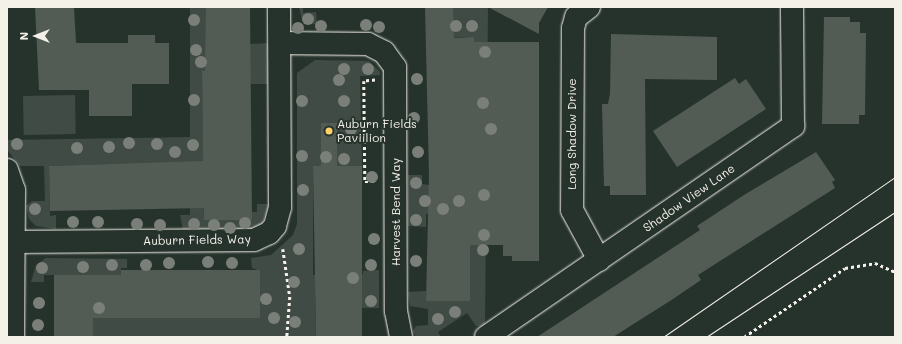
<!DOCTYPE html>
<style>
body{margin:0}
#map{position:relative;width:902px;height:344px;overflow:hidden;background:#26332d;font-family:Mali,sans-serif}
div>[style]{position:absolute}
.green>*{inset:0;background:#414b45;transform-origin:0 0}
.building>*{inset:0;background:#525c55}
.path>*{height:2.5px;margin-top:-1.25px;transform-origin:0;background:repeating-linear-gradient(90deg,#f4f1e8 0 3px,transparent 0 6px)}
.roads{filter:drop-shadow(0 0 1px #f4f1e8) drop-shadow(0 0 1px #f4f1e8)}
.minor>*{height:22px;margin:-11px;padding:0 11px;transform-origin:11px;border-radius:11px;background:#26332d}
.tram>*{height:1px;margin:-0.5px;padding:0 0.5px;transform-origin:0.5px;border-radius:0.5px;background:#f4f1e8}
.trees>*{width:12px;height:12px;margin:-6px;border-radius:50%;background:#7a8079}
.dots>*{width:11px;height:11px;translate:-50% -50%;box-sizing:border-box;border:2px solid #26332d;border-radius:50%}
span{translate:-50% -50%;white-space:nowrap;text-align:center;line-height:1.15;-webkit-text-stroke:4px #26332d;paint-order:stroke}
.poi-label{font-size:12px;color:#f4f1e8}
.left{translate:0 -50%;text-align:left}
.street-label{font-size:12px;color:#f4f1e8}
.frame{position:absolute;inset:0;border:8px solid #f4f1e8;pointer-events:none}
.north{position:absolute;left:16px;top:16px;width:40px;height:40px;-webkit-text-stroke:3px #26332d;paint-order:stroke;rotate:270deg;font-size:11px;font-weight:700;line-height:16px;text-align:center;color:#f4f1e8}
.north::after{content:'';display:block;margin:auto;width:14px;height:18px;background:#f4f1e8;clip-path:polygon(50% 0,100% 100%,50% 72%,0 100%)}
</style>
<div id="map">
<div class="green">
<div style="clip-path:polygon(190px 7px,206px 7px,249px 44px,270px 43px,270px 84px,251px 84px,228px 70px,202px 71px,204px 220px,252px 220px,252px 212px,257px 212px,257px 204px,269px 204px,262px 225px,257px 229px,183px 230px,180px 215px,190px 215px,190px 208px,193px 208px,192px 162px,49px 166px,50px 216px,56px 215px,56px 229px,36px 226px,29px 219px,26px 206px,32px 201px,45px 201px,44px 166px,20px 166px,8px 151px,8px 140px,190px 137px)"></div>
<div style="clip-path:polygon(299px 7px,303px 7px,303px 13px,316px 12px,317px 25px,302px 20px)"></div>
<div style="clip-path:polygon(453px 7px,488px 7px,485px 326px,476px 326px,467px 313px,438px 332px,441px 337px,416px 337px,413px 331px,416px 326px,428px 325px,428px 309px,410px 306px,408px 292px,426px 291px,426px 301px,470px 301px,469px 214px,426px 214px,426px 227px,408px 226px,408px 175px,422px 175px,422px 184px,429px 185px,429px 191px,474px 37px,431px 38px)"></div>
<div style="clip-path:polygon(315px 60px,369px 61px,380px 72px,380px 75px,360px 76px,362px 166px,313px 167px,313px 275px,363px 274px,363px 271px,379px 270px,379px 308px,362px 308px,361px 295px,315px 295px,316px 337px,93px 337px,93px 275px,44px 275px,44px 282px,31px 282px,36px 265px,46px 258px,127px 259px,127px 268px,121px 268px,121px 318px,260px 318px,260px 271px,252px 268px,251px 258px,271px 255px,293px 235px,297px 224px,297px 73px)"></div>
<div style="left:75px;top:95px;width:39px;height:52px;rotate:89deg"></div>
</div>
<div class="building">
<div style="clip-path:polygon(35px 7px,74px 7px,76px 43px,128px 43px,128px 35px,155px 35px,155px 43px,169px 43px,169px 84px,132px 84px,132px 116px,89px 116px,89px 90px,39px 90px)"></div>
<div style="clip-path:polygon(206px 7px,250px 7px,252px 220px,204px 220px,204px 208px,50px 211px,49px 166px,203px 161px,202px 71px,205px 71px)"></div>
<div style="clip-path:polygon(425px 7px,453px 7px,454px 38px,474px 37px,474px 42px,539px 42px,539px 261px,512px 261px,512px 256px,503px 256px,503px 245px,470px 245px,470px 301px,426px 301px,429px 175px)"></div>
<div style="clip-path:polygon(488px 7px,548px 7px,539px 23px,539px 34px)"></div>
<div style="clip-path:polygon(824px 17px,850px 17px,850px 22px,860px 22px,860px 33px,866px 33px,865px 115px,859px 115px,859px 124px,822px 124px)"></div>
<div style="clip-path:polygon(611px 34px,717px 37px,717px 80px,645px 79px,646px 195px,610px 195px,610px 186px,604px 186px,602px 104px,608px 104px,610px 94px)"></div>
<div style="clip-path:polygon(735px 78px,739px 84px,746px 79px,766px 109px,677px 167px,653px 131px)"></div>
<div style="clip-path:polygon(321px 123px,337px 123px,337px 166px,362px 166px,362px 337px,316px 337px,313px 166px,321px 166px)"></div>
<div style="clip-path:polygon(816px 152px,835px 180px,832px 182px,835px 188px,698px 275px,701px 280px,673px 299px,613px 337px,537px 337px,700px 230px,697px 226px,744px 195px)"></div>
<div style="clip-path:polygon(121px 270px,260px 270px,260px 318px,93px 318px,93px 337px,54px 337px,54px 275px,121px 275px)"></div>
</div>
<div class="path">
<div style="left:375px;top:80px;width:11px;rotate:175deg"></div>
<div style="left:364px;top:81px;width:101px;rotate:89.4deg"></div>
<div style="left:365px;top:182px;width:10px"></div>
<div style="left:347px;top:139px;width:17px;rotate:-3deg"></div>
<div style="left:283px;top:249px;width:49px;rotate:81.7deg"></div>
<div style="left:290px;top:297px;width:40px;rotate:94.3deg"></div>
<div style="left:744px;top:337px;width:122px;rotate:-34.3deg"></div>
<div style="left:845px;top:268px;width:30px;rotate:-9deg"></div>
<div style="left:875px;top:263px;width:22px;rotate:24deg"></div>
</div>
<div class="roads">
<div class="minor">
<div style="left:589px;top:7px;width:16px;rotate:142deg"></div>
<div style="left:576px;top:17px;width:11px;rotate:105deg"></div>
<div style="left:573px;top:28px;width:182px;rotate:90.3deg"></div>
<div style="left:572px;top:210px;width:57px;rotate:61.6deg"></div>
<div style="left:280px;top:43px;width:88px;rotate:0.7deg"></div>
<div style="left:368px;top:44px;width:18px;rotate:27deg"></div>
<div style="left:384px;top:52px;width:19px;rotate:54deg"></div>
<div style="left:395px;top:67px;width:244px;rotate:89.8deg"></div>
<div style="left:396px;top:311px;width:26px;rotate:79deg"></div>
<div style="left:7px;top:170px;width:21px;rotate:71deg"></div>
<div style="left:14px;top:190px;width:147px;rotate:90.4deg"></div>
<div style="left:14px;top:242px;width:240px;rotate:-0.5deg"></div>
<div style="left:254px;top:240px;width:17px;rotate:-25deg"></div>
<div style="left:269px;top:233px;width:9px;rotate:-49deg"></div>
<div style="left:275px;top:226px;width:20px;rotate:-75deg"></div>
<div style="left:280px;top:207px;width:200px;rotate:-90.3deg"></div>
<div style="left:486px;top:337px;width:373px;rotate:-34.5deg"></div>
<div style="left:793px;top:126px;width:119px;rotate:-90.5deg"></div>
</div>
</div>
<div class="tram">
<div style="left:663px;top:337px;width:282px;rotate:-34.6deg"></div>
<div style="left:706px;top:337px;width:227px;rotate:-33.5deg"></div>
</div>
<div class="trees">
<div style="left:308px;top:19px"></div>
<div style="left:194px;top:20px"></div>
<div style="left:366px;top:25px"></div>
<div style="left:321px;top:26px"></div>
<div style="left:456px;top:26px"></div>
<div style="left:472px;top:26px"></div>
<div style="left:379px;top:27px"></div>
<div style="left:298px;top:28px"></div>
<div style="left:196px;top:50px"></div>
<div style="left:485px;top:52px"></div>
<div style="left:201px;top:62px"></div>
<div style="left:344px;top:69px"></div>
<div style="left:368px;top:69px"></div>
<div style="left:417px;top:79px"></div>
<div style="left:339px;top:80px"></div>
<div style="left:194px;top:100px"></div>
<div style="left:302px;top:101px"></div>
<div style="left:344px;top:101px"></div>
<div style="left:483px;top:103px"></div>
<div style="left:414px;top:118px"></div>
<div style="left:351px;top:129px"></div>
<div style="left:491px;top:129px"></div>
<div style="left:129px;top:143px"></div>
<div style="left:17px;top:144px"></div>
<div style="left:157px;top:144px"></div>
<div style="left:193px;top:145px"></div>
<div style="left:109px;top:147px"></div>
<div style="left:77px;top:148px"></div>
<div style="left:175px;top:152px"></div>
<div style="left:418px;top:152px"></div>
<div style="left:302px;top:156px"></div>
<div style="left:326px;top:157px"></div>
<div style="left:344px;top:159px"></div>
<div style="left:372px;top:177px"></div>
<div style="left:416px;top:183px"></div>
<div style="left:303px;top:190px"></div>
<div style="left:484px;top:195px"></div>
<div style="left:425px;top:201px"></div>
<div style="left:459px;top:201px"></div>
<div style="left:35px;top:209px"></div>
<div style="left:443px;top:209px"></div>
<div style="left:416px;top:220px"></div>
<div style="left:73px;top:222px"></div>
<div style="left:98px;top:222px"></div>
<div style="left:245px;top:223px"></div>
<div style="left:137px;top:224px"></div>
<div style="left:194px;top:224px"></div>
<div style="left:160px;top:225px"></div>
<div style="left:214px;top:225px"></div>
<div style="left:230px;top:228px"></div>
<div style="left:484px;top:235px"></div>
<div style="left:374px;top:239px"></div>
<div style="left:299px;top:249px"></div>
<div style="left:483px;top:250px"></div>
<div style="left:416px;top:261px"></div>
<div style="left:208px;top:262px"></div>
<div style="left:169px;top:263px"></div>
<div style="left:232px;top:263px"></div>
<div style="left:112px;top:265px"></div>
<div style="left:146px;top:265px"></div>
<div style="left:371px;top:265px"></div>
<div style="left:83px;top:267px"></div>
<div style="left:42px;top:268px"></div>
<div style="left:353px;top:278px"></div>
<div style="left:294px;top:282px"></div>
<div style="left:266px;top:299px"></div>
<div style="left:371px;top:301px"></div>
<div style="left:39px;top:303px"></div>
<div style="left:99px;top:308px"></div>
<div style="left:455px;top:312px"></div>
<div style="left:274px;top:318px"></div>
<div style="left:438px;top:319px"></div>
<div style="left:295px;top:322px"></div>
<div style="left:38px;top:325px"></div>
</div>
<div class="dots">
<div style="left:329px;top:131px;background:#ffd166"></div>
</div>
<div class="poi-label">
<span class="left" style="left:337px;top:131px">Auburn Fields<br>Paviilion</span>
</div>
<div class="street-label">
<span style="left:572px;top:134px;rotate:-90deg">Long Shadow Drive</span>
<span style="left:689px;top:198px;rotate:-35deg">Shadow View Lane</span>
<span style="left:396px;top:212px;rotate:-90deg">Harvest Bend Way</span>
<span style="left:197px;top:240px;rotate:-1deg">Auburn Fields Way</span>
</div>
<div class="frame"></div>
<div class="north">N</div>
</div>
